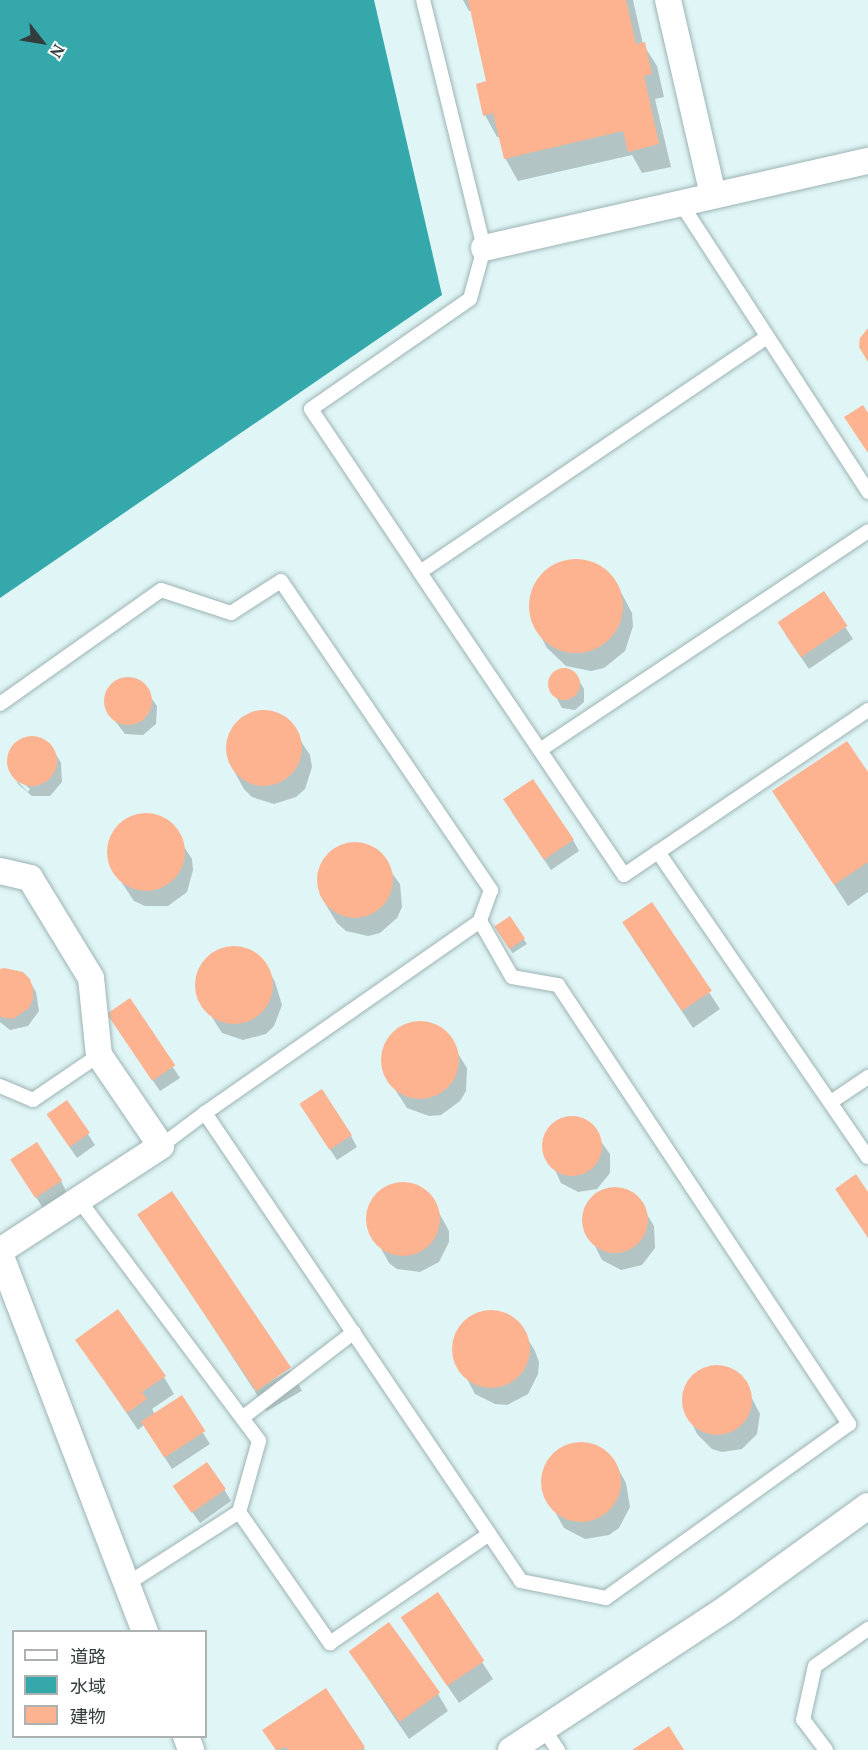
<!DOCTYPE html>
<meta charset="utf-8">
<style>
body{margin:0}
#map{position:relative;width:868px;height:1750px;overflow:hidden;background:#dff5f6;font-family:"PT Serif","Noto Sans JP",serif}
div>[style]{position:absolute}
.water>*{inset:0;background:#35a8ac}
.shadow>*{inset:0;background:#0003;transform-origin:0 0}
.building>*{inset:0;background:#feb390;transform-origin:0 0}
.round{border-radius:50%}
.roads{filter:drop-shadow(0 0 2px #9eb3b4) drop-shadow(0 0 2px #9eb3b4)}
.service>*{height:14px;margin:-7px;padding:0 7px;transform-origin:7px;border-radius:7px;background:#fff}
.minor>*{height:26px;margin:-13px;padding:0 13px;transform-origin:13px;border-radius:13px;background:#fff}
span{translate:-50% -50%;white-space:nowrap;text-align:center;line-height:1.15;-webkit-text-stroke:4.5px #fff;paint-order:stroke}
.legend{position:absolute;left:12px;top:1630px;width:195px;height:108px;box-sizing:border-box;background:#fff;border:2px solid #aeb1b1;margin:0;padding:8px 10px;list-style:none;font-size:18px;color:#343d3d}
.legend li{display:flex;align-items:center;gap:12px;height:30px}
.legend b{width:30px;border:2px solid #aeb1b1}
.north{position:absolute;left:12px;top:12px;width:60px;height:60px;-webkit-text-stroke:4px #fff;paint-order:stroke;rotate:121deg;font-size:16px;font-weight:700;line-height:24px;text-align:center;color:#343d3d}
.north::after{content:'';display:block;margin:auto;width:21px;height:27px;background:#343d3d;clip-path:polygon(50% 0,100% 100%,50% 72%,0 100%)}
</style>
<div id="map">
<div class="water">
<div style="clip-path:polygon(0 0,374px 0,442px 295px,0 598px)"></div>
</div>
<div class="shadow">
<div style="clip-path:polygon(463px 0,633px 0,643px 44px,657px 66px,664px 97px,655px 99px,671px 167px,642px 173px,632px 155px,518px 181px,505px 158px,500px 137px,497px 137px,485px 115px,488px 82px,472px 11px,469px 11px)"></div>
<div style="clip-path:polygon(572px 560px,597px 565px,616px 583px,632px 613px,633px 626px,625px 651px,604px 668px,591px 671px,566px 666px,547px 648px,531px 618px,533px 591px,539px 580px,559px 564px)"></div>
<div style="clip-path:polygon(823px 593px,853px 639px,809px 669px,785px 634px)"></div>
<div style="clip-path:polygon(566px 669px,577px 677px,584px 689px,584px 702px,575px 710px,562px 708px,549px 684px,554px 673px)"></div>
<div style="clip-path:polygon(120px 679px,138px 680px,157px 706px,156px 724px,143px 735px,125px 734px,106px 709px,107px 691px)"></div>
<div style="clip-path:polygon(264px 711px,286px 719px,310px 755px,312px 767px,305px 789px,296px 797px,274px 804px,252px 797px,244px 789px,234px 771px,227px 748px,234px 727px,253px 713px)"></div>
<div style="clip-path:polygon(40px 739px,54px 751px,61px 763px,62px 782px,50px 796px,32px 796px,18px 784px,16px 780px,28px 792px,30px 789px,13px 775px,9px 762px,10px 754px,22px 740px)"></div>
<div style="clip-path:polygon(868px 775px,868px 892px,848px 906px,774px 792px)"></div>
<div style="clip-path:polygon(511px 811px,573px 840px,579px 851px,551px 870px)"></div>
<div style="clip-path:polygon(134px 816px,157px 816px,168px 822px,192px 859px,193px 870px,187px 892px,168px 906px,145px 906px,134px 901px,116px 874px,108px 852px,116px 830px)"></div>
<div style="clip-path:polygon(352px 843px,374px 849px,400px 884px,402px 907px,397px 918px,380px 933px,368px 936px,346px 931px,337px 923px,320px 895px,318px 872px,323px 861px,340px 846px)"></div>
<div style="clip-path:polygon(651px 904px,720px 1009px,693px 1028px,634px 940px)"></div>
<div style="left:510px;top:918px;width:31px;height:17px;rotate:57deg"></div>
<div style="clip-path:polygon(224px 949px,247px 950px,265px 964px,275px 982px,282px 1005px,274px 1026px,266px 1034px,243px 1040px,222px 1033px,198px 995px,197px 984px,205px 962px)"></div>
<div style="clip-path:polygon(14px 970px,29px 980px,36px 992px,39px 1011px,28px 1026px,10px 1030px,0 1022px,0 972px)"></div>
<div style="clip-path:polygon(129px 1000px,180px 1078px,160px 1091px,115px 1025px)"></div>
<div style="clip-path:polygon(409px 1024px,433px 1024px,443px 1030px,467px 1068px,466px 1091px,460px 1101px,441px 1115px,429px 1116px,407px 1108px,383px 1071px,382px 1059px,390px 1037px)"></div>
<div style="clip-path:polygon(308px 1116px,351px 1136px,357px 1147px,337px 1160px)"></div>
<div style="clip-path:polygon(577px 1117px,586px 1121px,610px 1154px,610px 1173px,597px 1189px,578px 1192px,561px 1183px,544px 1146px,551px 1127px,558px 1121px)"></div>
<div style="clip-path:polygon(55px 1126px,88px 1134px,95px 1145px,77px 1158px)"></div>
<div style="clip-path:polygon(19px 1171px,61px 1181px,67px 1193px,43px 1208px)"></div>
<div style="clip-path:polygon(408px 1183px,428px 1193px,449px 1231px,449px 1242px,439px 1262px,420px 1272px,397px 1269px,389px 1263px,368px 1225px,371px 1203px,377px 1194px,386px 1187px)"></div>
<div style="clip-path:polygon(619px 1189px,637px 1199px,643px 1208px,654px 1226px,655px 1248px,642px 1265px,621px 1270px,602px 1260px,583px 1222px,585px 1211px,597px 1194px)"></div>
<div style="clip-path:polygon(140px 1215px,288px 1368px,254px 1390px)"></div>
<div style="clip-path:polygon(498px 1312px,518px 1323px,535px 1351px,539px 1362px,538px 1374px,528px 1394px,507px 1405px,495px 1404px,475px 1394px,454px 1354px,458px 1331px,465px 1322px,474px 1315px)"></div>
<div style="clip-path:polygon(77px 1340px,164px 1377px,174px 1394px,152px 1409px,155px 1415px,181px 1398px,210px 1444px,172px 1469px,144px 1425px,138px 1430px)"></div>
<div style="clip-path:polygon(723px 1367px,741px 1377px,760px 1414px,757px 1434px,742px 1449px,722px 1452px,712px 1449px,697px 1434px,684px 1406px,687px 1385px,702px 1370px)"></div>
<div style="left:290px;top:1370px;width:24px;height:41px;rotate:60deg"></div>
<div style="clip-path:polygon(587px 1443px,609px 1455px,616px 1465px,626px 1483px,630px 1507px,619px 1528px,609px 1535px,585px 1539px,564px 1528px,542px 1488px,542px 1476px,553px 1454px,563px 1447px)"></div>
<div style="clip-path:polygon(224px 1489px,231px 1501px,200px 1523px,182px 1498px)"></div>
<div style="clip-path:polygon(438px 1594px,493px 1679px,459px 1703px,413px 1635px)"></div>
<div style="clip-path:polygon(350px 1652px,438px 1694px,448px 1711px,409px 1739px)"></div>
<div style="clip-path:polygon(326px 1690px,365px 1750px,276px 1750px,264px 1731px)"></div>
</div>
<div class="building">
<div style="clip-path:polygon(468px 0,626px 0,636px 44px,645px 42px,652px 74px,644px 76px,659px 144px,628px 152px,623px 131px,504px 159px,493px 113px,483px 116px,476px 84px,486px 81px)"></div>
<div style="clip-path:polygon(868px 328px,868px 362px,859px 347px,860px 338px)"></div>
<div style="clip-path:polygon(863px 405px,868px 413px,868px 453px,844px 417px)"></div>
<div class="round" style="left:529px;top:559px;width:94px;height:94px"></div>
<div style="left:824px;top:591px;width:42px;height:56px;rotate:56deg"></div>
<div class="round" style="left:548px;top:668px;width:32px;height:32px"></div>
<div class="round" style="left:104px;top:677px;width:48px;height:48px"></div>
<div class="round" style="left:226px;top:710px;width:76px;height:76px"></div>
<div class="round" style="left:7px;top:736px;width:50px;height:50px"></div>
<div style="clip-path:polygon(847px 741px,868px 772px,868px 862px,834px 885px,772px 791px)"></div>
<div style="left:533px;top:779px;width:73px;height:36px;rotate:56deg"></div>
<div class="round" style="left:107px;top:813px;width:78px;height:78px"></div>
<div class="round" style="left:317px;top:842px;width:76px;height:76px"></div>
<div style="left:652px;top:902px;width:107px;height:36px;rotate:56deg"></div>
<div style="left:510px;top:916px;width:27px;height:19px;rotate:56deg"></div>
<div class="round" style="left:195px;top:946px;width:78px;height:78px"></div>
<div style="clip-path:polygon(4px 968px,23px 972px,30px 979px,33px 989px,33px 999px,29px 1008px,13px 1019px,0 1017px,0 969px)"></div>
<div style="left:130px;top:998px;width:81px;height:28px;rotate:56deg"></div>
<div class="round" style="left:381px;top:1021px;width:78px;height:78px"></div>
<div style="left:322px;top:1089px;width:55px;height:27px;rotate:57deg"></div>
<div style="left:67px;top:1100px;width:40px;height:25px;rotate:55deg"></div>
<div class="round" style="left:542px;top:1116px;width:60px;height:60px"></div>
<div style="left:37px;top:1142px;width:46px;height:32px;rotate:57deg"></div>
<div style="clip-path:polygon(856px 1174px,868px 1192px,868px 1238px,835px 1189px)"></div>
<div class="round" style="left:366px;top:1182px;width:74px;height:74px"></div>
<div class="round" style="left:582px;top:1187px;width:66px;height:66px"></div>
<div style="left:172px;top:1191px;width:213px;height:42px;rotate:56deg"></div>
<div style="clip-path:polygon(118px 1309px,166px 1376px,142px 1392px,147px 1399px,127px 1413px,75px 1340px)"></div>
<div class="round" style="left:452px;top:1310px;width:78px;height:78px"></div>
<div class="round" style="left:682px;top:1365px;width:70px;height:70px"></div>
<div style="left:182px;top:1395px;width:43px;height:49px;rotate:57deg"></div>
<div class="round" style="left:541px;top:1442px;width:80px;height:80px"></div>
<div style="left:207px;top:1462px;width:33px;height:42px;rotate:55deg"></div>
<div style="left:438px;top:1592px;width:83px;height:45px;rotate:56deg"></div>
<div style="left:389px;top:1622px;width:87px;height:50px;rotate:54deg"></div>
<div style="clip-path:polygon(326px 1688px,365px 1747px,361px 1750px,288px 1750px,286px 1747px,276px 1750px,262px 1730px)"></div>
<div style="clip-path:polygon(669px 1726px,684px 1750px,632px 1750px)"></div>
</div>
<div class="roads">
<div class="service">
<div style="left:680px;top:202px;width:346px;rotate:57deg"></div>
<div style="left:420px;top:572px;width:196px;rotate:-123.8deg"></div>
<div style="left:311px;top:409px;width:193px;rotate:-34.7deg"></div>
<div style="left:470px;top:299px;width:53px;rotate:-74.6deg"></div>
<div style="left:484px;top:248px;width:255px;rotate:-103.8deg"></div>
<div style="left:0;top:704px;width:197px;rotate:-35.3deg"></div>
<div style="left:161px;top:590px;width:74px;rotate:18.2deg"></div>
<div style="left:231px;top:613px;width:59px;rotate:-32.6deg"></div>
<div style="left:281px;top:581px;width:374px;rotate:55.8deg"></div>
<div style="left:491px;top:890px;width:33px;rotate:110deg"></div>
<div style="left:480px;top:921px;width:64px;rotate:60.3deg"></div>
<div style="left:512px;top:977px;width:47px;rotate:9.9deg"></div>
<div style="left:558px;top:985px;width:527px;rotate:56.46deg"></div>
<div style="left:849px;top:1424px;width:299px;rotate:144.4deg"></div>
<div style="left:606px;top:1598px;width:87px;rotate:-168.7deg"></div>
<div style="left:521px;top:1581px;width:565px;rotate:-124.03deg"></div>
<div style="left:868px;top:710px;width:254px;rotate:145.9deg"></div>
<div style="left:658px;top:852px;width:370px;rotate:55.5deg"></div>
<div style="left:540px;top:750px;width:394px;rotate:-33.7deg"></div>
<div style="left:658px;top:852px;width:41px;rotate:145.9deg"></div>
<div style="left:624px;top:875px;width:365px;rotate:-124deg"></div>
<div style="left:420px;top:572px;width:419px;rotate:-34.1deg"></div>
<div style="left:0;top:1086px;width:36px;rotate:23deg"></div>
<div style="left:33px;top:1100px;width:80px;rotate:-34.3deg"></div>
<div style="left:831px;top:1102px;width:45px;rotate:-34deg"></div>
<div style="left:161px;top:1146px;width:55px;rotate:-36.9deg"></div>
<div style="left:205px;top:1113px;width:335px;rotate:-34.9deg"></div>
<div style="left:79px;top:1200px;width:301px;rotate:53.2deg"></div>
<div style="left:259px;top:1441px;width:74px;rotate:105.7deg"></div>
<div style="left:239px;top:1512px;width:133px;rotate:147.3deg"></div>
<div style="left:242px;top:1418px;width:141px;rotate:-37.5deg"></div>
<div style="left:239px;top:1512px;width:160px;rotate:55.2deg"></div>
<div style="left:330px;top:1643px;width:193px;rotate:-34.4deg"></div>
<div style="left:543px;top:1728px;width:27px;rotate:56deg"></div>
<div style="left:826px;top:1750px;width:38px;rotate:-127deg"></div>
<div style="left:803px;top:1720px;width:55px;rotate:-77.5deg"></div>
<div style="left:815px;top:1666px;width:65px;rotate:-34.9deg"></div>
</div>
<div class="minor">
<div style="left:668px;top:0;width:200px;rotate:77deg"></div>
<div style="left:484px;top:248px;width:394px;rotate:-12.8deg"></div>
<div style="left:0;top:871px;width:31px;rotate:13deg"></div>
<div style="left:30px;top:878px;width:117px;rotate:58.6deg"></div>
<div style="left:91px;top:978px;width:77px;rotate:84.1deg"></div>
<div style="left:99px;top:1055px;width:110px;rotate:55.7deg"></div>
<div style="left:161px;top:1146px;width:192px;rotate:146.9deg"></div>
<div style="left:0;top:1254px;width:405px;rotate:69deg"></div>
<div style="left:186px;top:1736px;width:15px;rotate:70deg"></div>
<div style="left:511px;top:1750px;width:258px;rotate:-33.3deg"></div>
<div style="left:727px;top:1608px;width:174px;rotate:-35.9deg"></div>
</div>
</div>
<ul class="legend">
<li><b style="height:8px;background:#fff"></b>道路</li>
<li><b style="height:16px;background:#35a8ac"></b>水域</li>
<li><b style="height:16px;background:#feb390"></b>建物</li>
</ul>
<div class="north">N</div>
</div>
